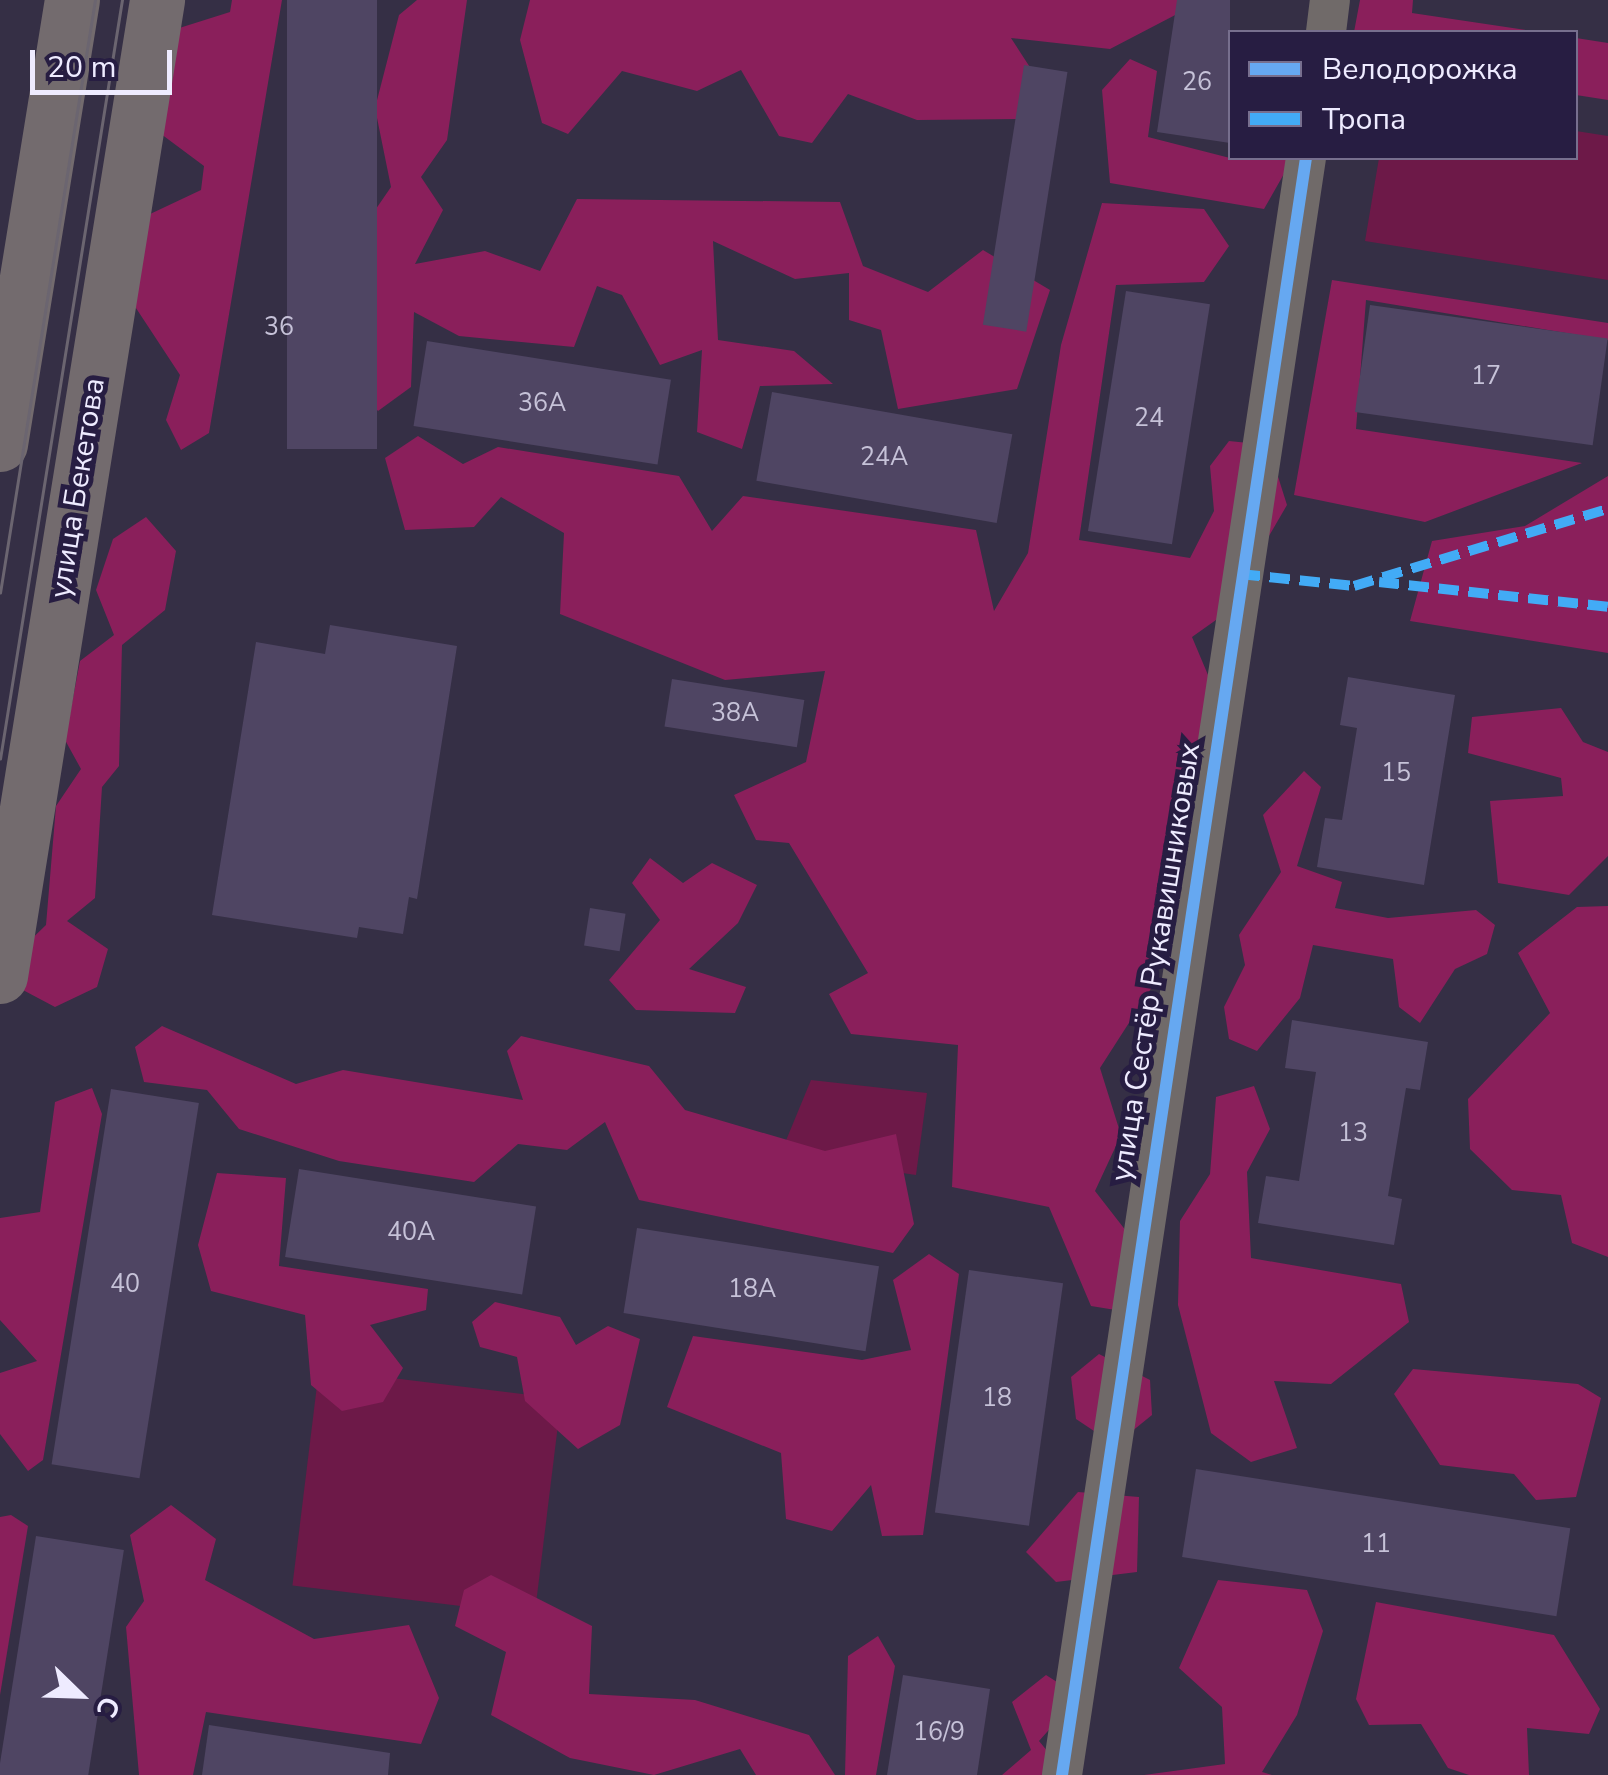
<!DOCTYPE html>
<meta charset="utf-8">
<style>
body{margin:0}
#map{position:relative;width:1608px;height:1775px;overflow:hidden;background:#352f45;font-family:"Nunito Sans",sans-serif}
div>[style]{position:absolute}
.green>*{inset:0;background:#6d1948;transform-origin:0 0}
.forest>*{inset:0;background:#8a1f5b}
.building>*{inset:0;background:#4f4563;transform-origin:0 0}
.minor>*{height:40px;margin:-20px;padding:0 20px;transform-origin:20px;border-radius:20px;background:#706a69}
.secondary>*{height:55px;margin:-27.5px;padding:0 27.5px;transform-origin:27.5px;border-radius:27.5px;background:#736b6e}
.tram>*{height:2.5px;margin:-1.25px;padding:0 1.25px;transform-origin:1.25px;border-radius:1.25px;background:#6b6570}
.quiet>*{height:10px;margin-top:-5px;transform-origin:0;background:repeating-linear-gradient(90deg,#42abf6 0 20px,transparent 0 30px)}
.cycleway>*{height:12px;margin:-6px;padding:0 6px;transform-origin:6px;border-radius:6px;background:#66a8f1}
span{translate:-50% -50%;white-space:nowrap;text-align:center;line-height:1.15;-webkit-text-stroke:10px #271d42;paint-order:stroke}
.number-label{font-size:25px;color:#c6c2d8}
.number-label span{-webkit-text-stroke-width:0}
.street-label{font-size:30px;color:#eeebff}
.legend{position:absolute;left:1228px;top:30px;width:350px;height:130px;box-sizing:border-box;background:#271d42;border:2px solid #776f8e;margin:0;padding:12px 18px;list-style:none;font-size:30px;color:#eeebff}
.legend li{display:flex;align-items:center;gap:20px;height:50px}
.legend b{width:50px;border:2px solid #776f8e}
.north{position:absolute;left:30px;top:1645px;width:100px;height:100px;-webkit-text-stroke:8px #271d42;paint-order:stroke;rotate:113deg;font-size:28px;font-weight:700;line-height:40px;text-align:center;color:#eeebff}
.north::after{content:'';display:block;margin:auto;width:35px;height:45px;background:#eeebff;clip-path:polygon(50% 0,100% 100%,50% 72%,0 100%)}
.scale{position:absolute;left:30px;top:50px;width:142px;height:45px;box-sizing:border-box;border:5px solid #eeebff;border-top:0;padding-left:12px;font-size:30px;line-height:35px;white-space:nowrap;color:#eeebff;-webkit-text-stroke:8px #271d42;paint-order:stroke}
</style>
<div id="map">
<div class="green">
<div style="clip-path:polygon(1576px 131px,1608px 136px,1608px 280px,1365px 241px,1379px 158px,1576px 158px)"></div>
<div style="clip-path:polygon(811px 1080px,927px 1093px,916px 1175px,780px 1155px)"></div>
<div style="left:319px;top:1369px;width:244px;height:218px;rotate:7deg"></div>
</div>
<div class="forest">
<div style="clip-path:polygon(232px 0,282px 0,209px 433px,181px 450px,166px 420px,180px 375px,132px 302px,148px 215px,201px 190px,204px 166px,157px 131px,173px 30px,230px 12px)"></div>
<div style="clip-path:polygon(417px 0,467px 0,447px 140px,421px 177px,443px 210px,415px 264px,485px 251px,540px 271px,577px 199px,840px 202px,863px 266px,928px 292px,983px 250px,1050px 290px,1017px 389px,898px 409px,881px 330px,849px 320px,849px 273px,795px 279px,713px 241px,718px 340px,794px 351px,833px 384px,760px 386px,742px 449px,697px 432px,702px 350px,660px 365px,622px 295px,597px 286px,574px 347px,459px 336px,414px 312px,411px 387px,378px 411px,345px 373px,353px 296px,375px 276px,358px 235px,391px 187px,375px 108px,399px 15px)"></div>
<div style="clip-path:polygon(530px 0,1204px 0,1110px 49px,1011px 38px,1046px 92px,1032px 119px,917px 120px,848px 94px,812px 143px,779px 136px,741px 70px,697px 91px,622px 71px,568px 134px,542px 123px,520px 40px)"></div>
<div style="clip-path:polygon(1360px 0,1413px 0,1412px 13px,1539px 32px,1354px 32px)"></div>
<div style="clip-path:polygon(1576px 38px,1608px 43px,1608px 100px,1576px 95px)"></div>
<div style="clip-path:polygon(1130px 59px,1157px 71px,1148px 137px,1230px 158px,1293px 158px,1264px 209px,1110px 183px,1102px 90px)"></div>
<div style="clip-path:polygon(1102px 203px,1204px 209px,1229px 246px,1204px 282px,1116px 285px,1079px 540px,1190px 558px,1214px 511px,1210px 466px,1229px 441px,1268px 445px,1287px 505px,1223px 615px,1192px 637px,1216px 694px,1152px 987px,1100px 1068px,1121px 1135px,1095px 1191px,1144px 1254px,1134px 1313px,1091px 1306px,1049px 1207px,952px 1187px,958px 1045px,851px 1034px,829px 994px,868px 973px,789px 843px,756px 840px,734px 795px,806px 762px,825px 671px,725px 680px,560px 614px,564px 533px,501px 497px,474px 527px,405px 530px,385px 458px,418px 436px,463px 464px,498px 447px,679px 476px,712px 531px,743px 496px,976px 530px,994px 611px,1028px 553px,1061px 345px)"></div>
<div style="clip-path:polygon(1332px 280px,1608px 323px,1608px 340px,1366px 300px,1356px 429px,1582px 463px,1425px 522px,1294px 495px)"></div>
<div style="clip-path:polygon(1608px 476px,1608px 653px,1410px 621px,1432px 541px,1525px 526px)"></div>
<div style="clip-path:polygon(146px 517px,176px 551px,165px 610px,122px 645px,119px 766px,102px 787px,95px 898px,67px 921px,108px 949px,97px 987px,55px 1007px,21px 989px,16px 954px,46px 925px,56px 806px,81px 769px,65px 740px,80px 661px,114px 635px,96px 590px,113px 539px)"></div>
<div style="clip-path:polygon(1561px 708px,1583px 742px,1608px 752px,1608px 856px,1569px 895px,1498px 883px,1490px 801px,1563px 796px,1561px 778px,1468px 753px,1472px 717px)"></div>
<div style="clip-path:polygon(1304px 771px,1321px 787px,1297px 866px,1342px 882px,1335px 908px,1388px 918px,1476px 910px,1495px 925px,1487px 954px,1455px 969px,1420px 1023px,1399px 1007px,1393px 959px,1313px 945px,1300px 998px,1257px 1051px,1229px 1039px,1224px 1007px,1245px 965px,1239px 935px,1281px 872px,1263px 815px)"></div>
<div style="clip-path:polygon(650px 858px,683px 883px,712px 863px,757px 885px,738px 923px,689px 969px,746px 987px,735px 1013px,636px 1010px,609px 980px,660px 920px,632px 883px)"></div>
<div style="clip-path:polygon(1608px 906px,1608px 1257px,1572px 1243px,1561px 1195px,1512px 1190px,1470px 1149px,1468px 1099px,1550px 1013px,1518px 953px,1577px 907px)"></div>
<div style="clip-path:polygon(162px 1026px,296px 1084px,343px 1070px,523px 1100px,507px 1051px,521px 1036px,649px 1066px,685px 1110px,825px 1151px,896px 1134px,914px 1224px,893px 1253px,639px 1200px,605px 1122px,567px 1150px,518px 1144px,474px 1182px,339px 1161px,239px 1129px,207px 1090px,144px 1082px,135px 1047px)"></div>
<div style="clip-path:polygon(1254px 1086px,1270px 1129px,1247px 1172px,1251px 1258px,1401px 1284px,1409px 1322px,1331px 1384px,1274px 1381px,1297px 1448px,1251px 1462px,1211px 1433px,1178px 1305px,1180px 1221px,1210px 1174px,1216px 1097px)"></div>
<div style="clip-path:polygon(92px 1088px,102px 1114px,43px 1460px,28px 1471px,0 1434px,0 1373px,37px 1361px,0 1320px,0 1218px,40px 1212px,55px 1102px)"></div>
<div style="clip-path:polygon(217px 1173px,286px 1178px,279px 1266px,428px 1289px,426px 1310px,370px 1325px,403px 1368px,383px 1402px,342px 1411px,311px 1385px,305px 1315px,211px 1291px,198px 1245px)"></div>
<div style="clip-path:polygon(929px 1254px,959px 1274px,923px 1535px,882px 1536px,871px 1485px,832px 1531px,786px 1519px,781px 1453px,667px 1407px,693px 1336px,862px 1360px,911px 1350px,893px 1280px)"></div>
<div style="clip-path:polygon(495px 1302px,560px 1317px,576px 1345px,608px 1326px,640px 1339px,620px 1425px,578px 1449px,525px 1401px,517px 1357px,480px 1347px,472px 1322px)"></div>
<div style="clip-path:polygon(1099px 1354px,1150px 1380px,1152px 1415px,1115px 1445px,1076px 1419px,1071px 1377px)"></div>
<div style="clip-path:polygon(1413px 1369px,1578px 1384px,1601px 1398px,1576px 1497px,1536px 1500px,1514px 1474px,1440px 1465px,1394px 1394px)"></div>
<div style="clip-path:polygon(1078px 1492px,1139px 1497px,1137px 1572px,1056px 1582px,1026px 1552px)"></div>
<div style="clip-path:polygon(171px 1505px,216px 1539px,205px 1580px,314px 1639px,409px 1625px,439px 1698px,421px 1744px,206px 1712px,193px 1775px,139px 1775px,126px 1627px,144px 1601px,130px 1535px)"></div>
<div style="clip-path:polygon(11px 1515px,28px 1526px,0 1695px,0 1517px)"></div>
<div style="clip-path:polygon(491px 1575px,592px 1626px,589px 1694px,695px 1700px,809px 1735px,835px 1775px,756px 1775px,740px 1749px,654px 1775px,570px 1758px,491px 1715px,506px 1652px,455px 1626px,464px 1590px)"></div>
<div style="clip-path:polygon(1218px 1580px,1307px 1590px,1323px 1631px,1297px 1715px,1262px 1772px,1272px 1775px,1144px 1775px,1225px 1764px,1222px 1707px,1179px 1668px)"></div>
<div style="clip-path:polygon(1376px 1602px,1554px 1635px,1600px 1709px,1589px 1734px,1527px 1728px,1529px 1775px,1469px 1775px,1448px 1768px,1421px 1724px,1369px 1725px,1356px 1699px)"></div>
<div style="clip-path:polygon(878px 1636px,895px 1666px,876px 1775px,845px 1775px,848px 1656px)"></div>
<div style="clip-path:polygon(1046px 1675px,1079px 1696px,1039px 1741px,1067px 1775px,1002px 1775px,1031px 1750px,1012px 1702px)"></div>
</div>
<div class="building">
<div style="left:287px;top:0;width:90px;height:449px"></div>
<div style="clip-path:polygon(1177px 0,1230px 0,1230px 143px,1157px 132px)"></div>
<div style="left:1024px;top:65px;width:44px;height:263px;rotate:9deg"></div>
<div style="left:1126px;top:291px;width:85px;height:243px;rotate:9deg"></div>
<div style="left:1370px;top:305px;width:240px;height:108px;rotate:8deg"></div>
<div style="left:427px;top:341px;width:247px;height:86px;rotate:9deg"></div>
<div style="left:772px;top:392px;width:244px;height:90px;rotate:10deg"></div>
<div style="clip-path:polygon(330px 625px,457px 646px,417px 899px,409px 897px,403px 934px,359px 927px,357px 938px,212px 915px,256px 642px,325px 654px)"></div>
<div style="clip-path:polygon(1348px 677px,1455px 695px,1424px 885px,1317px 867px,1325px 818px,1342px 820px,1357px 728px,1340px 725px)"></div>
<div style="left:672px;top:679px;width:134px;height:48px;rotate:9deg"></div>
<div style="left:590px;top:908px;width:36px;height:38px;rotate:9deg"></div>
<div style="clip-path:polygon(1292px 1020px,1428px 1042px,1420px 1090px,1406px 1088px,1388px 1196px,1402px 1199px,1394px 1245px,1258px 1223px,1266px 1176px,1299px 1181px,1316px 1072px,1285px 1068px)"></div>
<div style="left:111px;top:1089px;width:89px;height:380px;rotate:9deg"></div>
<div style="left:299px;top:1169px;width:240px;height:89px;rotate:9deg"></div>
<div style="left:637px;top:1228px;width:245px;height:86px;rotate:9deg"></div>
<div style="left:969px;top:1270px;width:95px;height:245px;rotate:8deg"></div>
<div style="left:1196px;top:1469px;width:379px;height:89px;rotate:9deg"></div>
<div style="left:36px;top:1536px;width:89px;height:242px;rotate:9deg"></div>
<div style="clip-path:polygon(903px 1675px,990px 1689px,977px 1775px,887px 1775px)"></div>
<div style="clip-path:polygon(209px 1725px,390px 1753px,388px 1775px,202px 1775px)"></div>
</div>
<div class="minor">
<div style="left:1326px;top:32px;width:32px;rotate:-83deg"></div>
<div style="left:1062px;top:1775px;width:1635px;rotate:-81.42deg"></div>
</div>
<div class="secondary">
<div style="left:0;top:444px;width:450px;rotate:-80.8deg"></div>
<div style="left:0;top:976px;width:989px;rotate:-80.86deg"></div>
</div>
<div class="tram">
<div style="left:0;top:593px;width:601px;rotate:-80.9deg"></div>
<div style="left:0;top:759px;width:769px;rotate:-80.87deg"></div>
</div>
<div class="quiet">
<div style="left:1240px;top:574px;width:115px;rotate:6deg"></div>
<div style="left:1354px;top:586px;width:265px;rotate:-16.9deg"></div>
<div style="left:1379px;top:582px;width:230px;rotate:6.2deg"></div>
</div>
<div class="cycleway">
<div style="left:1062px;top:1775px;width:1635px;rotate:-81.42deg"></div>
</div>
<div class="number-label">
<span style="left:1197px;top:82px">26</span>
<span style="left:279px;top:327px">36</span>
<span style="left:1486px;top:376px">17</span>
<span style="left:542px;top:403px">36А</span>
<span style="left:1149px;top:418px">24</span>
<span style="left:884px;top:457px">24А</span>
<span style="left:735px;top:713px">38А</span>
<span style="left:1396px;top:773px">15</span>
<span style="left:1353px;top:1133px">13</span>
<span style="left:411px;top:1232px">40А</span>
<span style="left:125px;top:1284px">40</span>
<span style="left:752px;top:1289px">18А</span>
<span style="left:997px;top:1398px">18</span>
<span style="left:1376px;top:1544px">11</span>
<span style="left:939px;top:1732px">16/9</span>
</div>
<div class="street-label">
<span style="left:78px;top:488px;rotate:-81deg">улица Бекетова</span>
<span style="left:1156px;top:962px;rotate:-81deg">улица Сестёр Рукавишниковых</span>
</div>
<ul class="legend">
<li><b style="height:12px;background:#66a8f1"></b>Велодорожка</li>
<li><b style="height:12px;background:#42abf6"></b>Тропа</li>
</ul>
<div class="north">С</div>
<div class="scale">20 m</div>
</div>
